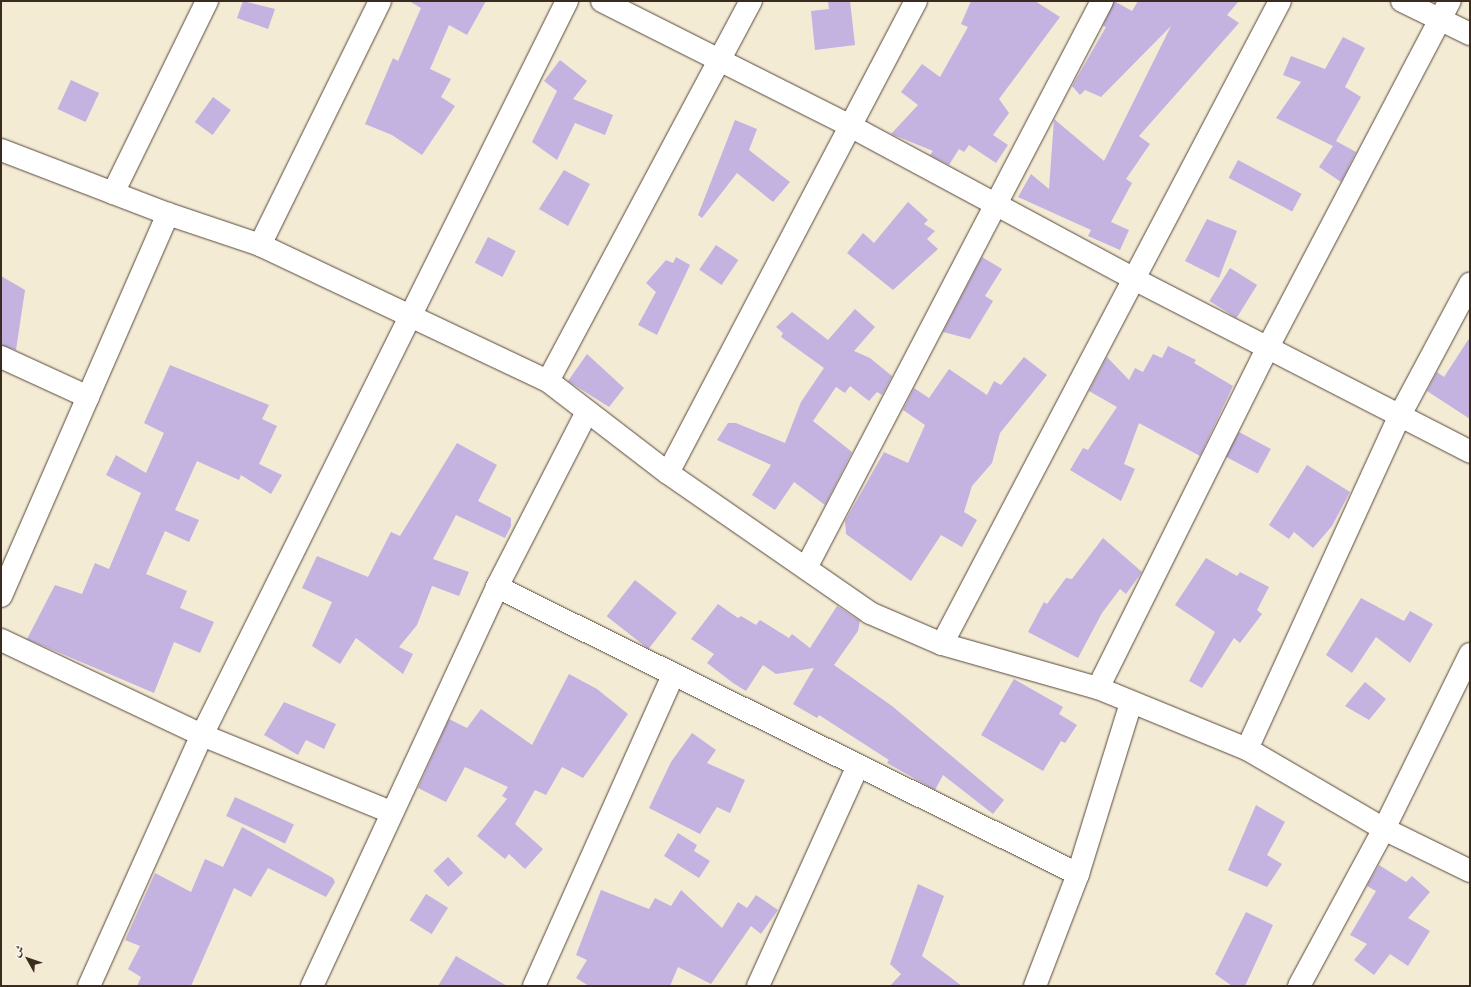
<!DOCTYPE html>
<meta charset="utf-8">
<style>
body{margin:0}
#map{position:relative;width:1471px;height:987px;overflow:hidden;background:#f4ebd5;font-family:Alegreya,Amiri,serif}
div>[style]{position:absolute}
.building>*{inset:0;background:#c4b2e0;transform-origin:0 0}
.roads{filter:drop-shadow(0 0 1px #574739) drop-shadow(0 0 1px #574739)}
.minor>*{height:22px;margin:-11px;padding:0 11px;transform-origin:11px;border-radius:11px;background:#fff}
span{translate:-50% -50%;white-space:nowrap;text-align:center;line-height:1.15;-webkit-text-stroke:3px #fbf7ec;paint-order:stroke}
.frame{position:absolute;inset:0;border:2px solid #3b2a1e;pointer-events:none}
.north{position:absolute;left:8px;top:939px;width:40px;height:40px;-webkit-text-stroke:3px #fbf7ec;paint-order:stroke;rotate:310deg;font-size:11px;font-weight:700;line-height:16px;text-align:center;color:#3b2a1e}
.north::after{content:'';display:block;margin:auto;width:14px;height:18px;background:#3b2a1e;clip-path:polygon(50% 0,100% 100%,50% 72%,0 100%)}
</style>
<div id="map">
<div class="building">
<div style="clip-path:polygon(243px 1px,275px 9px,268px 29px,237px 18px)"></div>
<div style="clip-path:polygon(409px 1px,486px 1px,467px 35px,449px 25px,430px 69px,451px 79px,441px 97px,455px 106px,422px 155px,392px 135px,365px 124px,393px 58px,398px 61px,421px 8px)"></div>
<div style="clip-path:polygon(828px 1px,850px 1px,855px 45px,815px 50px,811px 11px,829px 9px)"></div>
<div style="clip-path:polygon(971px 1px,1035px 1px,1060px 17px,999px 99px,1009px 113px,993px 135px,1008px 145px,996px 163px,969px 145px,964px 152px,959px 149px,949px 165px,930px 155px,933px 151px,891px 134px,918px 105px,901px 92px,922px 64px,940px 77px,968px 27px,961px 24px)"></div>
<div style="clip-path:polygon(1114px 1px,1132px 11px,1138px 1px,1239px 1px,1227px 15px,1239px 23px,1139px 136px,1150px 144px,1126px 179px,1132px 183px,1111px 222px,1129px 230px,1120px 250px,1088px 236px,1091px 230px,1018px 197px,1031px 174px,1049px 189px,1054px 119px,1104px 161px,1171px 26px,1101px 97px,1085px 90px,1080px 95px,1072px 86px,1106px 27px,1103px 26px)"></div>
<div style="clip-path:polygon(1343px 37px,1365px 48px,1345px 87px,1361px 97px,1336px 141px,1356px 152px,1341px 182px,1319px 167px,1333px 146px,1276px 118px,1301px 82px,1283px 75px,1291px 56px,1325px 69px)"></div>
<div style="clip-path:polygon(560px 60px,587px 81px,573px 99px,613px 115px,605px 135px,575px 123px,557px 160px,532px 142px,557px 91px,544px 81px)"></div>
<div style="left:71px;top:80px;width:31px;height:32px;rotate:25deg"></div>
<div style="left:213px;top:97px;width:22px;height:31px;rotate:36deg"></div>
<div style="clip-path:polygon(735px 120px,757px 129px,749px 150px,790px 182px,773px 202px,737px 173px,702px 218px,698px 215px)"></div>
<div style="left:1238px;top:160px;width:72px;height:20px;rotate:28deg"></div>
<div style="clip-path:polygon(564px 170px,590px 184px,568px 226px,539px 209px)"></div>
<div style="clip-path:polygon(908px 202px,928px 220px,924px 224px,935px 231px,927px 239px,938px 249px,893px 290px,847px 253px,863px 233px,874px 243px)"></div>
<div style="clip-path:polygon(1207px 219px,1237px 231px,1219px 278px,1185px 261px)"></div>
<div style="left:488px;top:237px;width:31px;height:29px;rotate:27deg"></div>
<div style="left:716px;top:245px;width:27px;height:30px;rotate:34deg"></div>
<div style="clip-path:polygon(676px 257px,690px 265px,657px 335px,638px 325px,656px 292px,646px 283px,666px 260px,673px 263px)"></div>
<div style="clip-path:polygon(982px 257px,1002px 269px,985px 296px,993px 301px,970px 339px,943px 332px)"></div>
<div style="left:1230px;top:268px;width:32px;height:39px;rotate:32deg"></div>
<div style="clip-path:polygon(1px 276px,25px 290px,16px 350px,1px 345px)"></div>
<div style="clip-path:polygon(855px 309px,875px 327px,854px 351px,870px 358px,892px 376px,882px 395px,877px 392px,869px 401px,850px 386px,845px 393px,836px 387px,813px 421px,852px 452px,825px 505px,794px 482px,775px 510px,752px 495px,771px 465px,717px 440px,728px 423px,736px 423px,785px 443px,801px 402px,824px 368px,781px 337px,783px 333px,776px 327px,792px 312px,828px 340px)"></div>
<div style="clip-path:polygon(1470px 337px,1470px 419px,1427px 391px,1437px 372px,1444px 377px)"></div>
<div style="clip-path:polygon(1168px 346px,1196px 360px,1194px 363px,1233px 386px,1200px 456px,1139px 423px,1124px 464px,1135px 469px,1121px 501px,1070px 470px,1083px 448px,1088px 450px,1117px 407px,1089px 391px,1107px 357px,1129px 380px,1135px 368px,1143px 372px,1153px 354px,1162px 358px)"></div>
<div style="clip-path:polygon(587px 354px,624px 388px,609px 407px,568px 381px)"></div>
<div style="clip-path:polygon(1024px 357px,1047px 375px,1000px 433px,992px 463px,972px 486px,964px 512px,977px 520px,962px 547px,941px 535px,911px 581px,846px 534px,845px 521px,884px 452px,908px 463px,925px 425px,903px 410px,914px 388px,929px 398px,949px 369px,987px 395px,994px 381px,1001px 385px)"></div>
<div style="clip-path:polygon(170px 365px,269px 405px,262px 419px,277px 426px,259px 464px,282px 475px,271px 494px,241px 475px,239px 480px,197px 461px,175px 510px,199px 520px,189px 542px,165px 531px,146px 574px,187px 591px,180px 608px,214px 622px,200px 653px,174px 642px,154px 693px,27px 639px,55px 585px,82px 594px,95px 563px,109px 569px,141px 493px,106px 475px,116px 455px,146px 473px,164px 433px,144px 423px)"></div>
<div style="left:1239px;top:432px;width:36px;height:28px;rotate:28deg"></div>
<div style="clip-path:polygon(457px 443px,497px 465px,478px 501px,511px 518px,511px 526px,505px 538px,456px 515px,433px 559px,469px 572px,459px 596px,432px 586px,417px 625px,399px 647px,413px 654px,403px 674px,356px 638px,340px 664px,312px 646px,332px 602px,302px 588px,317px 556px,368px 577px,391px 532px,400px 536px)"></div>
<div style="clip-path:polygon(1307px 465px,1350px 492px,1332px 526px,1313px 548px,1294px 532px,1289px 539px,1269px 525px)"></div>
<div style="clip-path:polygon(1103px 538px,1142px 572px,1126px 594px,1120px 589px,1102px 613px,1078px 658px,1028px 632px,1044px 602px,1047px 604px,1066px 578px,1072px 579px)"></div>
<div style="clip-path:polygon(1206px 558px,1237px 576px,1240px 572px,1269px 587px,1257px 610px,1262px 614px,1240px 643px,1234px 638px,1202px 688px,1189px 681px,1215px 632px,1175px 605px)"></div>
<div style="left:635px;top:580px;width:53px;height:46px;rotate:38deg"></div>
<div style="clip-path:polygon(1361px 598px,1404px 621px,1410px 611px,1433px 624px,1410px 663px,1376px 637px,1352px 673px,1326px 655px)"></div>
<div style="clip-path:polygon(718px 604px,738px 618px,741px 616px,756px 625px,760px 620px,789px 638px,792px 634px,810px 648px,837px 606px,860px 621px,858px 631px,834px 665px,892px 706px,1004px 800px,993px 814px,943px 775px,935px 790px,887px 763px,889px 760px,819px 715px,817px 718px,793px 704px,814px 668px,776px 674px,763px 665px,746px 691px,733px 683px,707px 663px,714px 654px,691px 639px)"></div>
<div style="clip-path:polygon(569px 674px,597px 689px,628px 714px,583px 778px,562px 767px,546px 795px,535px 790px,515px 824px,543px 849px,525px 869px,509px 854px,505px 859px,477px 836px,507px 799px,502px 796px,508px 787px,465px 767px,446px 802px,418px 788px,449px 719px,467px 728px,481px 709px,532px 745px)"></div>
<div style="clip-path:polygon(1014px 679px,1063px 707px,1059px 714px,1077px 725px,1065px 743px,1061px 741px,1043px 771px,981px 735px)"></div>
<div style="clip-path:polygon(1365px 682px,1386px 699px,1369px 720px,1345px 706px)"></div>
<div style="clip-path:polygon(284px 702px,336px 724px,324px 749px,306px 740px,298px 755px,264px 735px)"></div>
<div style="clip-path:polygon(692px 733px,716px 750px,707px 763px,745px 780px,730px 813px,717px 807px,700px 834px,649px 808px,671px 762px)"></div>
<div style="left:235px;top:797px;width:65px;height:21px;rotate:25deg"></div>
<div style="clip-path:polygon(1256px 805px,1285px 822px,1267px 855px,1282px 864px,1267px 887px,1228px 870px)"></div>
<div style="clip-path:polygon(242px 827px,333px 878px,335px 882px,326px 897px,268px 868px,251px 897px,234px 888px,191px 986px,137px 986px,141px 977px,128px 969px,140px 946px,125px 940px,155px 873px,191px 892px,205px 859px,223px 867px)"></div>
<div style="clip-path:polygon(678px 833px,697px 845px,694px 851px,710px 861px,699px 878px,664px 856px)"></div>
<div style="left:448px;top:857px;width:22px;height:20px;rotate:47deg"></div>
<div style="clip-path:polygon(1379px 865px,1406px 882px,1412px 876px,1430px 892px,1408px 918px,1430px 931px,1408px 966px,1390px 954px,1374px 975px,1354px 960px,1367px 944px,1350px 935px,1376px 891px,1367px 886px)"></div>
<div style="clip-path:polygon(918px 884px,944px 896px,922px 956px,962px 986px,890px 986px,901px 974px,890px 964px)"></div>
<div style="clip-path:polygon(601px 890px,649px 909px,655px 898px,671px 906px,681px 890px,722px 928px,738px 902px,747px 908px,756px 895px,778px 910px,761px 934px,751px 926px,711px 984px,678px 967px,670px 986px,589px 986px,576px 978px,587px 960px,576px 955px)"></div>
<div style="left:426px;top:894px;width:26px;height:31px;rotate:32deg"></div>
<div style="clip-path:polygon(1246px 912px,1273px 925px,1245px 986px,1232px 986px,1215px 974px)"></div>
<div style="clip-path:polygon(456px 956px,507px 986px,438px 986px)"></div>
</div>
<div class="roads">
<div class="minor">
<div style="left:602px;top:1px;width:280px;rotate:26.7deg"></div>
<div style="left:852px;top:127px;width:320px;rotate:28.3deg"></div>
<div style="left:1134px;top:279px;width:378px;rotate:27.2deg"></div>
<div style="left:1402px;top:1px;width:76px;rotate:25.9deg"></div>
<div style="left:1px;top:150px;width:179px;rotate:21deg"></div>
<div style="left:168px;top:214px;width:97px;rotate:18.6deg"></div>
<div style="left:260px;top:245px;width:318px;rotate:25.3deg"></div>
<div style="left:548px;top:381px;width:151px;rotate:37.5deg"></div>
<div style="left:668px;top:473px;width:246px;rotate:34.7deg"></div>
<div style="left:870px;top:613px;width:78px;rotate:23.3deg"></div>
<div style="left:942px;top:644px;width:162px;rotate:15.8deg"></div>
<div style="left:1098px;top:688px;width:161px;rotate:22.3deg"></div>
<div style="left:1247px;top:749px;width:159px;rotate:30.3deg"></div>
<div style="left:1384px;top:829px;width:96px;rotate:26deg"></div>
<div style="left:113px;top:193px;width:214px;rotate:-63.9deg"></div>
<div style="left:260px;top:245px;width:272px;rotate:-63.8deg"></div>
<div style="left:1px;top:357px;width:96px;rotate:24.7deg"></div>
<div style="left:548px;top:381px;width:431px;rotate:-61.9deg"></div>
<div style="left:668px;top:473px;width:533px;rotate:-62.28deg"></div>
<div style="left:806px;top:568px;width:640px;rotate:-62.43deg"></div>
<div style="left:497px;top:587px;width:648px;rotate:26.29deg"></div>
<div style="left:1px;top:596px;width:417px;rotate:-66.4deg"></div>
<div style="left:1px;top:640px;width:222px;rotate:25.3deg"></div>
<div style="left:202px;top:735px;width:204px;rotate:22.2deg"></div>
<div style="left:942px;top:644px;width:726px;rotate:-62.27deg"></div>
<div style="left:1098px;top:688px;width:381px;rotate:-63.5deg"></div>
<div style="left:1268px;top:347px;width:391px;rotate:-62.3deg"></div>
<div style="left:1247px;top:749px;width:367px;rotate:-65.4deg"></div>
<div style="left:1400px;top:415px;width:149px;rotate:-61.9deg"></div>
<div style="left:89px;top:986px;width:275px;rotate:-65.8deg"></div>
<div style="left:202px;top:735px;width:820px;rotate:-63.56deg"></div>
<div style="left:312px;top:986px;width:440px;rotate:-65.1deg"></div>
<div style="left:497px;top:587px;width:197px;rotate:-62.8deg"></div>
<div style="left:534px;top:986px;width:341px;rotate:-65.9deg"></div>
<div style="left:758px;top:986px;width:242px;rotate:-65.6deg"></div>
<div style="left:1035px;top:986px;width:120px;rotate:-69deg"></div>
<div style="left:1078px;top:874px;width:179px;rotate:-72.8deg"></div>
<div style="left:1299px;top:986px;width:179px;rotate:-61.6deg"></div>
<div style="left:1384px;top:829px;width:195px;rotate:-63.8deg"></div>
</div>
</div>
<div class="frame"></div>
<div class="north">ش</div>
</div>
